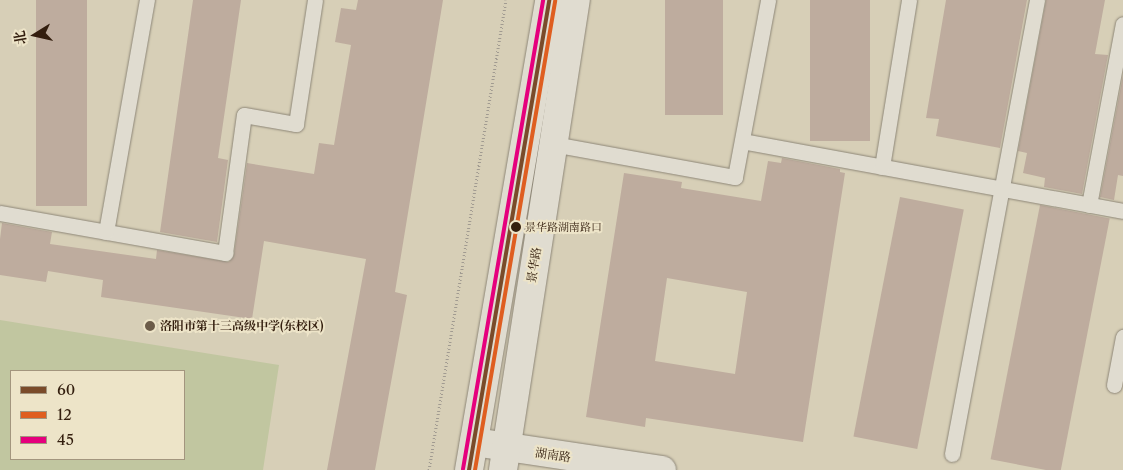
<!DOCTYPE html>
<meta charset="utf-8">
<style>
body{margin:0}
#map{position:relative;width:1123px;height:470px;overflow:hidden;background:#d7cfb7;font-family:"Libre Caslon Text","Noto Serif SC",serif}
div>[style]{position:absolute}
.green>*{inset:0;background:#c1c6a0}
.building>*{inset:0;background:#beac9e;transform-origin:0 0}
.path>*{height:3px;margin-top:-1.5px;transform-origin:0;background:repeating-linear-gradient(90deg,#a19b91 0 1px,transparent 0 3.5px)}
.roads{filter:drop-shadow(0 0 1px #8d8677) drop-shadow(0 0 1px #8d8677)}
.lane>*{height:15px;margin:-7.5px;padding:0 7.5px;transform-origin:7.5px;border-radius:7.5px;background:#e0dcd0}
.street>*{height:28px;margin:-14px;padding:0 14px;transform-origin:14px;border-radius:14px;background:#e0dcd0}
.secondary>*{height:28px;margin:-14px;padding:0 14px;transform-origin:14px;border-radius:14px;background:#e0dcd0}
.bus-1>*{height:4px;margin:-2px;padding:0 2px;transform-origin:2px;border-radius:2px;background:#7a4b2a}
.bus-2>*{height:4px;margin:-2px;padding:0 2px;transform-origin:2px;border-radius:2px;background:#df5e20}
.bus-3>*{height:4px;margin:-2px;padding:0 2px;transform-origin:2px;border-radius:2px;background:#e5007d}
.dots>*{width:14px;height:14px;translate:-50% -50%;box-sizing:border-box;border:2px solid #ede4c8;border-radius:50%}
span{translate:-50% -50%;white-space:nowrap;text-align:center;line-height:1.15;-webkit-text-stroke:4px #ede4c8;paint-order:stroke}
.bus-label{font-size:11px;color:#331e0e}
.left{translate:0 -50%;text-align:left}
.street-label{font-size:12px;color:#331e0e}
.poi-label{font-size:12px;color:#331e0e;font-weight:700}
.legend{position:absolute;left:10px;top:370px;width:175px;height:90px;box-sizing:border-box;background:#ede4c8;border:1px solid #a3957e;margin:0;padding:6px 9px;list-style:none;font-size:15px;color:#331e0e}
.legend li{display:flex;align-items:center;gap:10px;height:25px}
.legend b{width:25px;border:1px solid #a3957e}
.north{position:absolute;left:10px;top:10px;width:50px;height:50px;-webkit-text-stroke:4px #ede4c8;paint-order:stroke;rotate:260deg;font-size:14px;font-weight:700;line-height:20px;text-align:center;color:#331e0e}
.north::after{content:'';display:block;margin:auto;width:18px;height:22px;background:#331e0e;clip-path:polygon(50% 0,100% 100%,50% 72%,0 100%)}
</style>
<div id="map">
<div class="green">
<div style="clip-path:polygon(evenodd,0 320px,279px 365px,263px 470px,0 470px,0 320px,11px 371px,184px 371px,184px 459px,11px 459px,11px 371px)"></div>
</div>
<div class="building">
<div style="left:36px;top:0;width:51px;height:206px"></div>
<div style="clip-path:polygon(193px 0,241px 0,218px 158px,228px 160px,217px 242px,160px 232px)"></div>
<div style="clip-path:polygon(358px 0,443px 0,395px 292px,407px 295px,375px 470px,327px 470px,366px 259px,264px 241px,252px 319px,101px 297px,103px 280px,48px 271px,46px 282px,0 275px,0 239px,2px 223px,52px 232px,50px 244px,156px 259px,157px 250px,229px 262px,234px 254px,247px 163px,314px 174px,319px 143px,334px 145px,351px 45px,335px 42px,341px 8px,356px 10px)"></div>
<div style="left:665px;top:0;width:58px;height:115px"></div>
<div style="left:810px;top:0;width:60px;height:141px"></div>
<div style="clip-path:polygon(946px 0,1027px 0,1000px 148px,936px 136px,939px 119px,926px 118px)"></div>
<div style="clip-path:polygon(1046px 0,1105px 0,1095px 54px,1108px 55px,1082px 194px,1044px 187px,1045px 178px,1023px 173px,1027px 153px,1018px 151px)"></div>
<div style="clip-path:polygon(1123px 75px,1123px 176px,1118px 175px,1114px 200px,1100px 197px)"></div>
<div style="clip-path:polygon(evenodd,782px 158px,840px 169px,840px 172px,845px 173px,803px 442px,646px 418px,645px 427px,586px 417px,624px 173px,682px 182px,681px 188px,761px 201px,768px 161px,781px 163px,782px 158px,667px 278px,747px 292px,735px 374px,655px 361px,667px 278px)"></div>
<div style="left:900px;top:197px;width:65px;height:244px;rotate:11deg"></div>
<div style="left:1040px;top:205px;width:71px;height:259px;rotate:11deg"></div>
</div>
<div class="path">
<div style="left:429px;top:470px;width:476px;rotate:-80.7deg"></div>
</div>
<div class="roads">
<div class="lane">
<div style="left:742px;top:141px;width:387px;rotate:10.4deg"></div>
<div style="left:553px;top:144px;width:185px;rotate:10.3deg"></div>
<div style="left:735px;top:177px;width:180px;rotate:-79.4deg"></div>
<div style="left:882px;top:167px;width:169px;rotate:-80.8deg"></div>
<div style="left:1089px;top:205px;width:184px;rotate:-79.4deg"></div>
<div style="left:0;top:213px;width:229px;rotate:10.1deg"></div>
<div style="left:225px;top:253px;width:139px;rotate:-82.2deg"></div>
<div style="left:244px;top:115px;width:53px;rotate:9.8deg"></div>
<div style="left:296px;top:124px;width:125px;rotate:-81.3deg"></div>
<div style="left:106px;top:232px;width:236px;rotate:-80deg"></div>
<div style="left:1114px;top:385px;width:49px;rotate:-79.4deg"></div>
<div style="left:952px;top:454px;width:462px;rotate:-79.4deg"></div>
</div>
<div class="street">
<div style="left:474px;top:442px;width:190px;rotate:8.5deg"></div>
</div>
<div class="secondary">
<div style="left:469px;top:470px;width:477px;rotate:-80.3deg"></div>
<div style="left:503px;top:470px;width:476px;rotate:-81.2deg"></div>
</div>
</div>
<div class="bus-1">
<div style="left:469px;top:470px;width:477px;rotate:-80.3deg"></div>
</div>
<div class="bus-2">
<div style="left:475px;top:470px;width:476px;rotate:-80.3deg"></div>
</div>
<div class="bus-3">
<div style="left:463px;top:469px;width:476px;rotate:-80.3deg"></div>
</div>
<div class="dots">
<div style="left:516px;top:227px;background:#331e0e"></div>
<div style="left:150px;top:326px;background:#6c5c49"></div>
</div>
<div class="bus-label">
<span class="left" style="left:525px;top:227px">景华路湖南路口</span>
</div>
<div class="street-label">
<span style="left:534px;top:265px;rotate:-81deg">景华路</span>
<span style="left:553px;top:455px;rotate:8deg">湖南路</span>
</div>
<div class="poi-label">
<span class="left" style="left:160px;top:326px">洛阳市第十三高级中学(东校区)</span>
</div>
<ul class="legend">
<li><b style="height:6px;background:#7a4b2a"></b>60</li>
<li><b style="height:6px;background:#df5e20"></b>12</li>
<li><b style="height:6px;background:#e5007d"></b>45</li>
</ul>
<div class="north">北</div>
</div>
